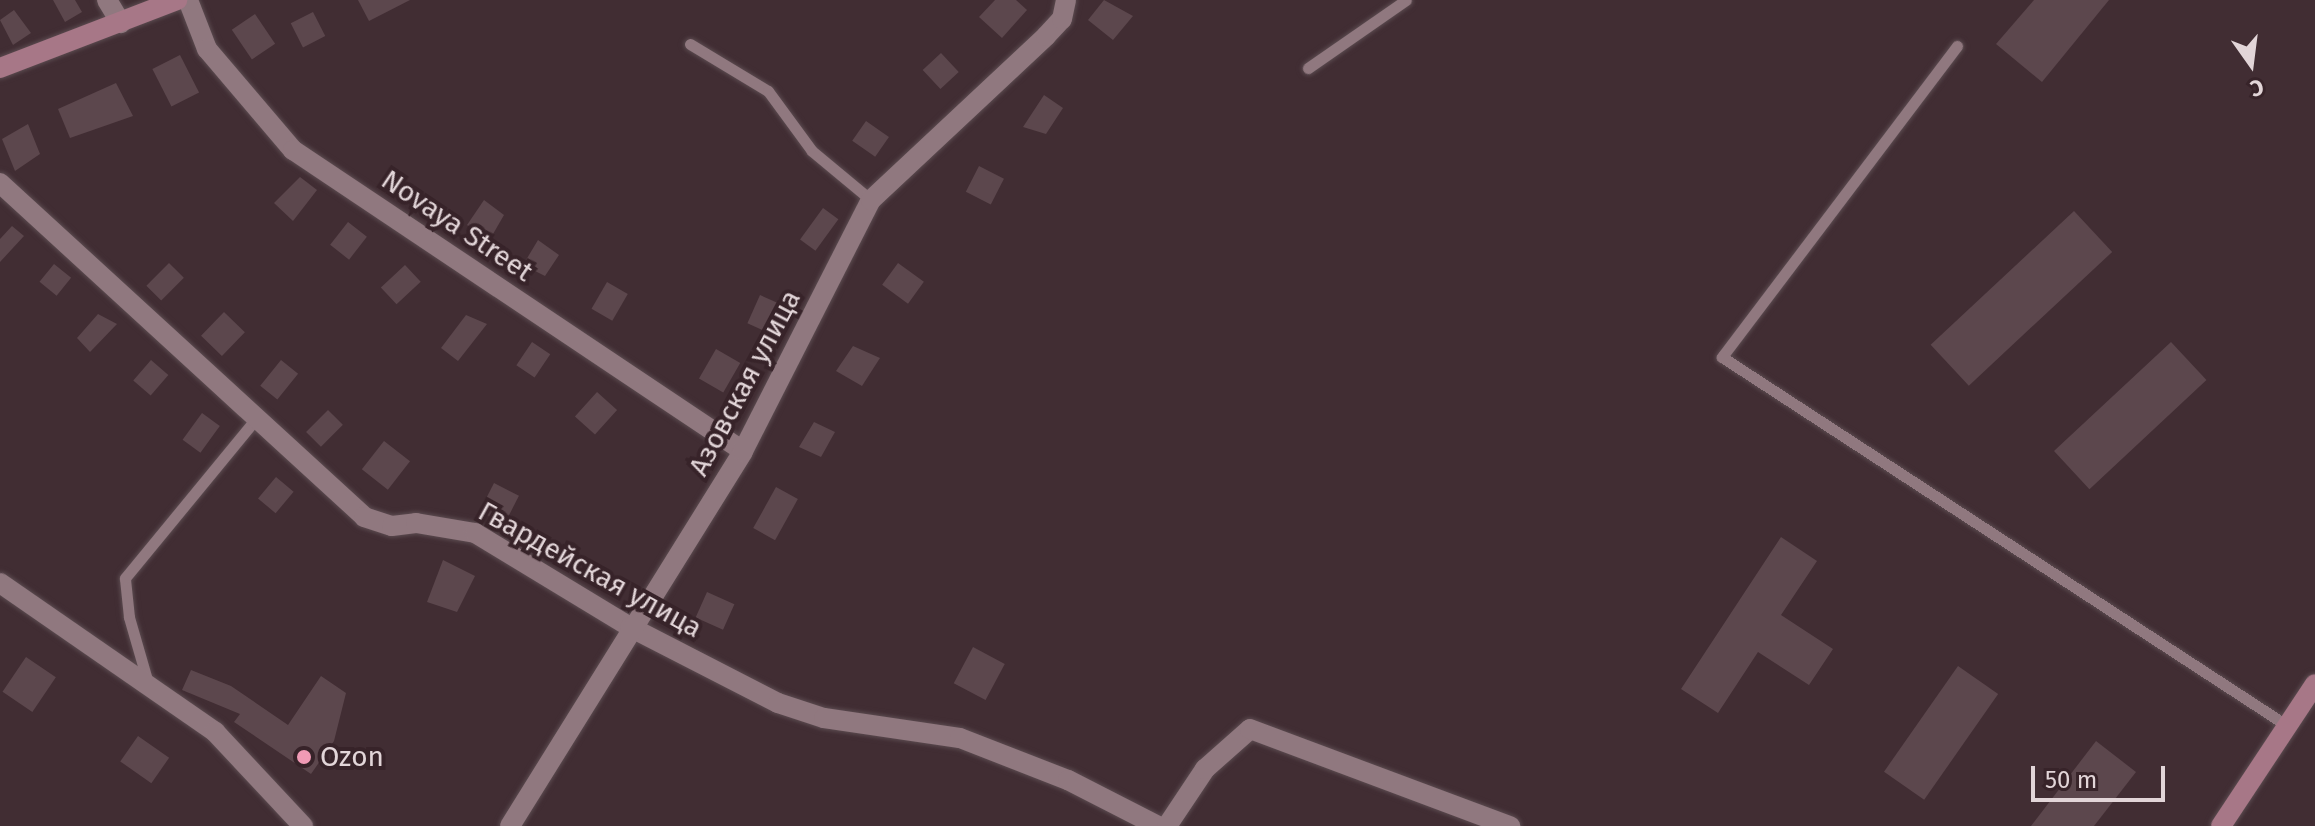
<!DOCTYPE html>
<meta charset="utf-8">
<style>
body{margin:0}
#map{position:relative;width:2315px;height:826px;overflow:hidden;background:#412d33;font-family:"Fira Sans",sans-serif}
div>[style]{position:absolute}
.building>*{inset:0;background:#5c474d;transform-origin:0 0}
.roads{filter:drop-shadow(0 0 2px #5b4b50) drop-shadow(0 0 2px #5b4b50)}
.lane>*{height:11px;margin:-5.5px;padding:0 5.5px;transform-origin:5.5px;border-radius:5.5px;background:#90787f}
.street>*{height:20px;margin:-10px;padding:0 10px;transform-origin:10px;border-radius:10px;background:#90787f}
.secondary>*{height:20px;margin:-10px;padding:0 10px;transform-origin:10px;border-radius:10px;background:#a77787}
.dots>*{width:22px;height:22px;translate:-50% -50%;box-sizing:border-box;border:4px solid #372329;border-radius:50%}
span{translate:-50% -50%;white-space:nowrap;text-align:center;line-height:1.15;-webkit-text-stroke:8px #372329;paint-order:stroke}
.street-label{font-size:28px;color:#e2d5d8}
.poi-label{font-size:28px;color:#e2d5d8}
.left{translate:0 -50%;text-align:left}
.north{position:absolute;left:2211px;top:24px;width:80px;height:80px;-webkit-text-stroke:6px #372329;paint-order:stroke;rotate:166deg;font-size:22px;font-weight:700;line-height:32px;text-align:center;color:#e2d5d8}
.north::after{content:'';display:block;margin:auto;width:28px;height:36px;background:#e2d5d8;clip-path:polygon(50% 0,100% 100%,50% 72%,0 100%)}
.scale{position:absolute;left:2031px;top:766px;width:134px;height:36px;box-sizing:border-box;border:4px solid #e2d5d8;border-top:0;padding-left:10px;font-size:24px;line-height:28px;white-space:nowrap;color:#e2d5d8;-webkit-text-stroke:6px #372329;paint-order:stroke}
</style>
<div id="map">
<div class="building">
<div style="clip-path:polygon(53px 0,75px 0,82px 12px,65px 22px)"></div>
<div style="clip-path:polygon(358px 0,410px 0,369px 21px)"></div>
<div style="clip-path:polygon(995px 0,1016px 0,1027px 10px,1002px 38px,979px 17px)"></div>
<div style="clip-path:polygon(1104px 0,1133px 16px,1113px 40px,1088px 20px)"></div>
<div style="clip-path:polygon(2034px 0,2109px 0,2042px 82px,1996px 44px)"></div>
<div style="clip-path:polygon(14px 10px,31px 33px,13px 45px,0 20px)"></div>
<div style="left:313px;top:12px;width:27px;height:25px;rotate:63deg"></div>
<div style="left:255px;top:14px;width:36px;height:28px;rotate:56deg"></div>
<div style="left:941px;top:53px;width:26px;height:25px;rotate:47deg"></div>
<div style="left:180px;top:55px;width:42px;height:31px;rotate:63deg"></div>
<div style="clip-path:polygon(116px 83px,133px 116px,70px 138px,58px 109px)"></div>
<div style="clip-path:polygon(1044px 95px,1063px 108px,1046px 134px,1023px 127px)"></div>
<div style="left:866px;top:121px;width:28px;height:24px;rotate:35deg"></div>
<div style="clip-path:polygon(28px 124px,40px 154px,15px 171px,2px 139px)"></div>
<div style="left:979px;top:166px;width:28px;height:29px;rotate:27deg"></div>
<div style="clip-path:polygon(300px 177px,317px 190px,293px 221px,274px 203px)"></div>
<div style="clip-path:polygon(484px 200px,504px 215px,489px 241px,467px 225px)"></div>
<div style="left:823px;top:208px;width:19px;height:39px;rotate:36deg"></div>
<div style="left:2074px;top:211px;width:56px;height:196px;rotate:47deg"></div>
<div style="left:348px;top:222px;width:24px;height:29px;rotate:38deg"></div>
<div style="clip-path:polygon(12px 226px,24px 236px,0 262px,0 239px)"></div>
<div style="clip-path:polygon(538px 240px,559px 255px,545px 276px,523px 265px)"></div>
<div style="left:169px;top:263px;width:21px;height:32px;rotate:45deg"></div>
<div style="left:898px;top:263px;width:32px;height:27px;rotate:36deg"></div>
<div style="left:54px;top:264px;width:22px;height:23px;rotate:39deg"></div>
<div style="left:405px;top:265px;width:23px;height:33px;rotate:47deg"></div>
<div style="left:607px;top:282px;width:24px;height:31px;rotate:30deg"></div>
<div style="left:760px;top:295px;width:32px;height:31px;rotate:24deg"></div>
<div style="left:224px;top:312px;width:29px;height:33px;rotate:44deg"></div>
<div style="clip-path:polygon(98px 314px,117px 324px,90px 352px,77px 338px)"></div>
<div style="clip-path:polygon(466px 315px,487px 324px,458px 361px,441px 348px)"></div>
<div style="left:532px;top:342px;width:22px;height:28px;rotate:34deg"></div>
<div style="left:2171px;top:342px;width:52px;height:160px;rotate:47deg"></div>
<div style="clip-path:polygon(853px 346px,880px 358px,862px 386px,836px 371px)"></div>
<div style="left:716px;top:349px;width:28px;height:34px;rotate:30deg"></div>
<div style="left:151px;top:360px;width:23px;height:27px;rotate:41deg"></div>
<div style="left:281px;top:360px;width:22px;height:33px;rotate:39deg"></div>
<div style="left:597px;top:392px;width:27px;height:33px;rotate:42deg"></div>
<div style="left:328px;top:410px;width:21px;height:31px;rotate:45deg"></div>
<div style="left:202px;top:413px;width:22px;height:33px;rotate:36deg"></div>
<div style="clip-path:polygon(814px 422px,835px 432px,821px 457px,799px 447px)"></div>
<div style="left:384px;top:441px;width:33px;height:36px;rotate:38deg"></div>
<div style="left:276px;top:477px;width:23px;height:28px;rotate:40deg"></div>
<div style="left:494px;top:483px;width:28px;height:32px;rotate:27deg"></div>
<div style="left:776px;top:487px;width:25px;height:47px;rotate:29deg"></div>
<div style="clip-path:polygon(1781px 537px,1817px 561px,1781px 615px,1833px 649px,1809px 685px,1758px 652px,1718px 713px,1681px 689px)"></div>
<div style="clip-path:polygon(443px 560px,475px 576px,457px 612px,427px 602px)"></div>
<div style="left:707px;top:592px;width:30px;height:28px;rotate:24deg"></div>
<div style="left:973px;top:647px;width:36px;height:41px;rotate:28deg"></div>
<div style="left:26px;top:657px;width:36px;height:42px;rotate:34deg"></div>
<div style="left:1958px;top:666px;width:49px;height:129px;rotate:35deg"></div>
<div style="clip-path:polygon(191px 670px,231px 686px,288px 725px,321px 676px,346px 693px,334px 741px,311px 774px,234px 722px,240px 714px,182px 690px)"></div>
<div style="left:138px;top:736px;width:38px;height:31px;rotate:35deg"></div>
<div style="clip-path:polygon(2096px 741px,2136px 772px,2094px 826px,2031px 826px)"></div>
</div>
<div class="roads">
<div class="lane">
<div style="left:690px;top:44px;width:91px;rotate:31.1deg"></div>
<div style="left:768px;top:91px;width:74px;rotate:53.7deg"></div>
<div style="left:812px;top:151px;width:77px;rotate:39.7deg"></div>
<div style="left:1957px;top:46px;width:390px;rotate:127.1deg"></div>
<div style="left:1722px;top:357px;width:673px;rotate:33.12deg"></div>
<div style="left:1308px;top:68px;width:119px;rotate:-34.8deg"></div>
<div style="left:148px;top:683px;width:69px;rotate:-106.1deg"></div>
<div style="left:129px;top:617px;width:39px;rotate:-96deg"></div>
<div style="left:125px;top:578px;width:203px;rotate:-50.6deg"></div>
</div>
<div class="street">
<div style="left:107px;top:0;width:27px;rotate:59deg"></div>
<div style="left:188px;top:0;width:53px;rotate:68.8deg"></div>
<div style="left:207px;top:49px;width:133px;rotate:49.6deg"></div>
<div style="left:293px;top:150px;width:541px;rotate:33.78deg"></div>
<div style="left:0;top:183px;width:494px;rotate:42.5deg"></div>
<div style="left:364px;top:517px;width:29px;rotate:18deg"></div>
<div style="left:392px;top:526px;width:24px;rotate:-7deg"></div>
<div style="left:416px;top:523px;width:60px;rotate:9.6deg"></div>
<div style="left:475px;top:533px;width:181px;rotate:31.2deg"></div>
<div style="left:630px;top:627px;width:166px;rotate:27.2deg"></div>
<div style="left:778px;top:703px;width:48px;rotate:18.1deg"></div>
<div style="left:824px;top:718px;width:137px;rotate:8.4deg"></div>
<div style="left:960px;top:738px;width:116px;rotate:21.3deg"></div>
<div style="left:1068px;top:780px;width:101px;rotate:27.1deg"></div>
<div style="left:0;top:583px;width:262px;rotate:34.7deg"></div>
<div style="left:215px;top:732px;width:129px;rotate:46.9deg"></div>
<div style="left:510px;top:826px;width:441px;rotate:-58.1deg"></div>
<div style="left:743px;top:451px;width:282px;rotate:-63deg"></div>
<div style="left:871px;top:200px;width:240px;rotate:-43.1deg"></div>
<div style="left:1046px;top:36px;width:23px;rotate:-47deg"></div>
<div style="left:1062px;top:19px;width:19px;rotate:-78deg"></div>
<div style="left:1167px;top:826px;width:69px;rotate:-56.3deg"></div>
<div style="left:1205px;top:769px;width:60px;rotate:-41.6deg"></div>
<div style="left:1250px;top:729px;width:278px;rotate:20.5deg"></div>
</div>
<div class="secondary">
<div style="left:0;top:68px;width:190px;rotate:-21deg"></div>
<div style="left:2221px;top:826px;width:170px;rotate:-56.5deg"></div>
</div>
</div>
<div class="dots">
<div style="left:304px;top:757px;background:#f09ab5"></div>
</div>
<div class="street-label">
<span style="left:457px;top:226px;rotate:34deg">Novaya Street</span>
<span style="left:745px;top:383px;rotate:-62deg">Азовская улица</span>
<span style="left:590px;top:570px;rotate:29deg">Гвардейская улица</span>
</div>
<div class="poi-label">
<span class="left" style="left:320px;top:757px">Ozon</span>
</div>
<div class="north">С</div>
<div class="scale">50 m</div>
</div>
